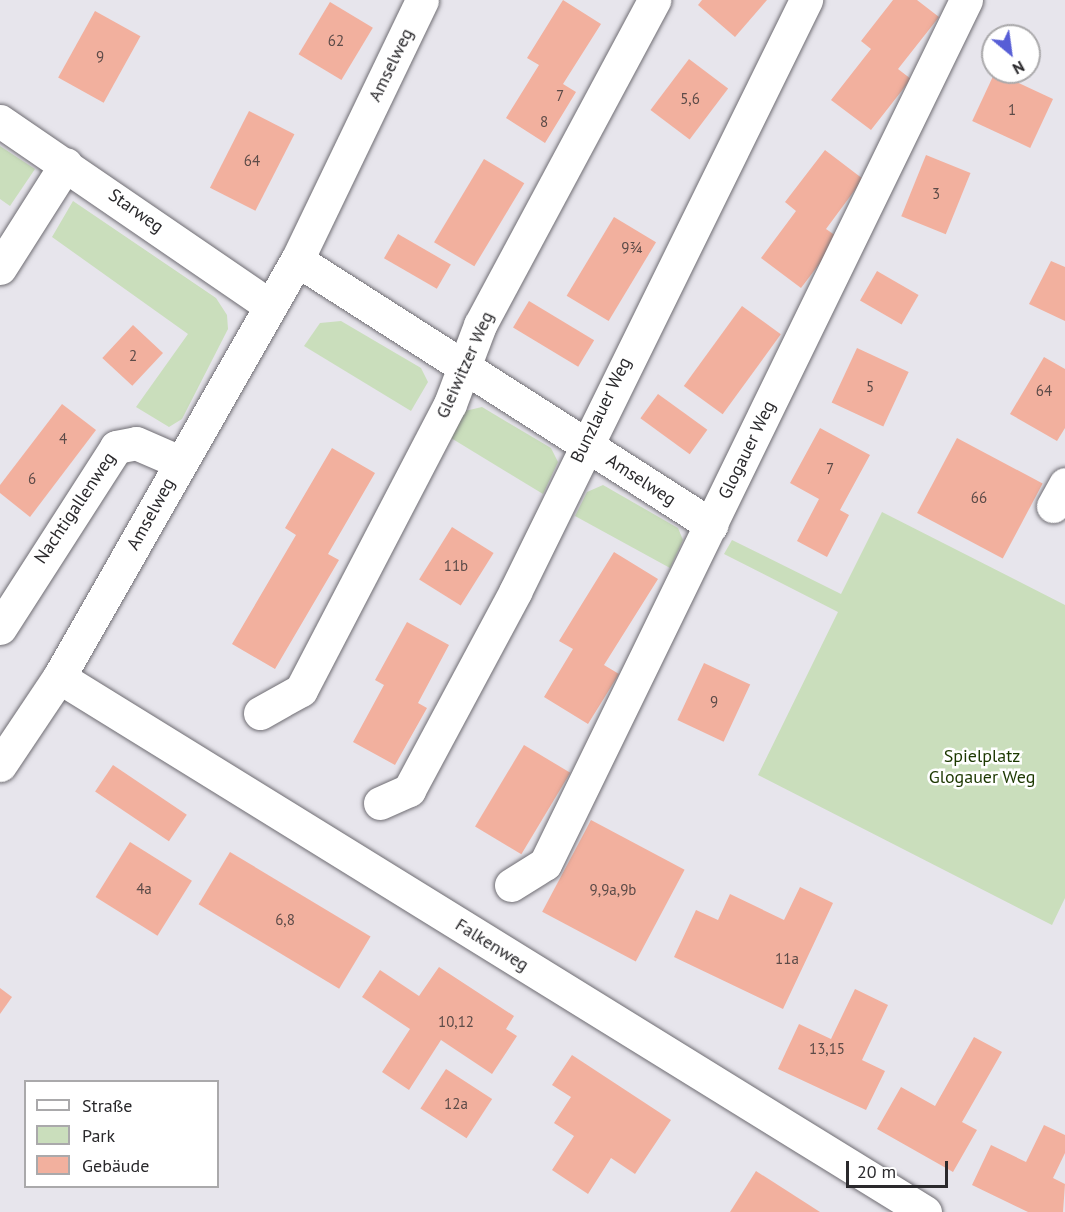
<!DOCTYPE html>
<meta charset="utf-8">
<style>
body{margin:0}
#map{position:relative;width:1065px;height:1212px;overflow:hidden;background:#e7e5ec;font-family:"PT Sans",sans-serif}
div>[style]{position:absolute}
.green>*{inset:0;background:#cadebc}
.building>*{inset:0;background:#f2b09e;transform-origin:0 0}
.roads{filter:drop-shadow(0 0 2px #6f6d73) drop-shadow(0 0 2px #6f6d73)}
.minor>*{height:33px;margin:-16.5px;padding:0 16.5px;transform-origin:16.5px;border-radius:16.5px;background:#fff}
span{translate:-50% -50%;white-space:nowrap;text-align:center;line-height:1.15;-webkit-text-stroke:5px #fff;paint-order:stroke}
.number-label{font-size:15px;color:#5c4b48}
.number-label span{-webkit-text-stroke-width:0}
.street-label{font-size:18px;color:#2a292c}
.park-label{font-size:18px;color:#1c3800}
.legend{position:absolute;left:24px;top:1080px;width:195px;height:108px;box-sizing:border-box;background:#fff;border:2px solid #aaa9ab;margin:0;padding:8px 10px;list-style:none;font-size:18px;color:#2a292c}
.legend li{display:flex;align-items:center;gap:12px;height:30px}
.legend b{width:30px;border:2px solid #aaa9ab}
.north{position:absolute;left:981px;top:24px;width:60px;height:60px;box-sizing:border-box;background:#fff;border:2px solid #aaa9ab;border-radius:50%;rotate:151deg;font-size:16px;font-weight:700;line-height:24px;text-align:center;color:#2a292c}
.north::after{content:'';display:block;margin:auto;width:21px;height:27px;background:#575ed6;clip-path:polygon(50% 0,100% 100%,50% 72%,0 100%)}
.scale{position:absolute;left:846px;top:1161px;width:102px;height:27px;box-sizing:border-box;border:3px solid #2a292c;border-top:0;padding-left:8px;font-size:18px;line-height:21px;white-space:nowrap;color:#2a292c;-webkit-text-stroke:4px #fff;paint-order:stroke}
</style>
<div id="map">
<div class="green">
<div style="clip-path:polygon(0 146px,35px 169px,10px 206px,0 199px)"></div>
<div style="clip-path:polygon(73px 201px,216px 298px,227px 315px,228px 329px,182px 419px,169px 427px,136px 407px,188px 334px,52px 237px)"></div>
<div style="clip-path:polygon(341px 321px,421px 368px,428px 382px,411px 411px,304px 346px,320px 323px)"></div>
<div style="clip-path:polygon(482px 407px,551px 448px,558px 462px,543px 494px,451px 438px,465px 411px)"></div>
<div style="clip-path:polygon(603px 485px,678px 528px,683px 540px,670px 568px,575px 516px,587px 492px)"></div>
<div style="clip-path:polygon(882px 512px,1065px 605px,1065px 898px,1052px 925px,758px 775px,838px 612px,724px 554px,732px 540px,841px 594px)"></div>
</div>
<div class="building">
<div style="clip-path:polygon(563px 0,601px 24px,563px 84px,576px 92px,545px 143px,506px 118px,539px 65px,527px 58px)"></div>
<div style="clip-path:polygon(702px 0,767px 0,735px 37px,698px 5px)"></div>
<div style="clip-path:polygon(893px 0,917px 0,939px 17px,898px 69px,911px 79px,871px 130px,831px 100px,871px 49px,861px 41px)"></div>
<div style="left:330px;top:2px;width:50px;height:61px;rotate:31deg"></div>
<div style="left:95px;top:11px;width:52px;height:76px;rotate:29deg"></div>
<div style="left:689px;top:59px;width:49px;height:64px;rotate:37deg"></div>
<div style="left:995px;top:72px;width:64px;height:54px;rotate:25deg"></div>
<div style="left:249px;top:111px;width:51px;height:86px;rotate:27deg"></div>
<div style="clip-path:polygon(825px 150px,863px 179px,826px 229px,839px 238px,801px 288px,761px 258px,796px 211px,785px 202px)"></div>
<div style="left:926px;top:155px;width:48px;height:66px;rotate:22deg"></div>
<div style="left:484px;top:159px;width:47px;height:97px;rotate:31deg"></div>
<div style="left:614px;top:217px;width:49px;height:92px;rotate:31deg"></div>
<div style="left:398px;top:234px;width:61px;height:28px;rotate:30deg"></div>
<div style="clip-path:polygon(1051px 261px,1065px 267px,1065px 321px,1029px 304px)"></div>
<div style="left:877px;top:271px;width:48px;height:34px;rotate:30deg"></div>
<div style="left:529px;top:301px;width:76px;height:31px;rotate:31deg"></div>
<div style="left:742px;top:306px;width:48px;height:99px;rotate:36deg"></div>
<div style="left:133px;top:325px;width:41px;height:45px;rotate:43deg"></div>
<div style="left:857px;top:348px;width:57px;height:60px;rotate:25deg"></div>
<div style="clip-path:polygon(1044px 357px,1065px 369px,1065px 428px,1057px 441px,1010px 414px)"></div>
<div style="left:658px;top:394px;width:61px;height:30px;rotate:36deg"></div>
<div style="clip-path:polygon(62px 404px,96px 430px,30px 517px,0 493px,0 485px)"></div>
<div style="clip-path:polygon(820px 428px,870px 455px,840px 510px,849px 515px,827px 557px,797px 541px,819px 499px,790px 483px)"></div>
<div style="left:957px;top:438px;width:97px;height:85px;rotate:28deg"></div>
<div style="clip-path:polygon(332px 448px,375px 473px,328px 554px,339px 560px,275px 669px,232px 644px,296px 535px,285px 528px)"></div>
<div style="left:452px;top:527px;width:49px;height:62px;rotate:32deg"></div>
<div style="clip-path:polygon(614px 552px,658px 579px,604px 665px,619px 674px,588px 724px,544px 697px,573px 649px,559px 641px)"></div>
<div style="clip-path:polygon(407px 622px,449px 645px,418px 703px,427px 708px,395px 765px,353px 742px,384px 685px,375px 680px)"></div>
<div style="left:704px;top:663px;width:51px;height:63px;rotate:25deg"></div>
<div style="left:524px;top:745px;width:54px;height:95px;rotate:31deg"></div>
<div style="left:113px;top:765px;width:89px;height:32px;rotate:34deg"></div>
<div style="left:591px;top:820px;width:106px;height:104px;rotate:28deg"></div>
<div style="left:130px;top:842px;width:73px;height:65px;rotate:32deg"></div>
<div style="left:230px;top:852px;width:164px;height:61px;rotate:31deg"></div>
<div style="clip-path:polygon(800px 887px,833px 903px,783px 1009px,674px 957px,696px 910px,718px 920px,730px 894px,784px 920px)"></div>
<div style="clip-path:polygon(439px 967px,514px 1016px,506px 1029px,517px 1036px,492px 1074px,441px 1040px,409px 1090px,382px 1072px,410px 1029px,362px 997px,380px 970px,419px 996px)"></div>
<div style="clip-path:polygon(0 988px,12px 997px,0 1014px)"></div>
<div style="clip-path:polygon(855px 989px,888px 1005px,862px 1060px,885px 1071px,866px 1110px,778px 1069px,799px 1024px,831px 1039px)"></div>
<div style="clip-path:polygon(974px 1037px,1002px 1052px,962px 1122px,977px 1130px,953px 1172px,877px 1129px,901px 1087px,935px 1106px)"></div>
<div style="clip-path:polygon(572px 1055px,671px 1120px,635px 1174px,611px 1158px,588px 1194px,552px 1170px,574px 1136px,554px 1123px,571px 1097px,552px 1085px)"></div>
<div style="left:446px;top:1069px;width:55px;height:47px;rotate:33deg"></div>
<div style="clip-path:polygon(1044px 1125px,1065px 1135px,1065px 1153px,1053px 1178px,1065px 1184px,1063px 1212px,1028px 1212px,972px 1185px,991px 1145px,1026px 1162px)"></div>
<div style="clip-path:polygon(756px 1171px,820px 1212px,730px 1212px)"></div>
</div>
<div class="roads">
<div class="minor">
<div style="left:0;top:121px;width:326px;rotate:34.4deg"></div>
<div style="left:297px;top:260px;width:492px;rotate:32.6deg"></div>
<div style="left:0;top:268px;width:123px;rotate:-57.6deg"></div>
<div style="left:1053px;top:506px;width:25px;rotate:-61deg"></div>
<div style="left:0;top:628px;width:215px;rotate:-57.3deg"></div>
<div style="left:116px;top:447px;width:20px;rotate:-11deg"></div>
<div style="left:136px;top:443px;width:48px;rotate:23.4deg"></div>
<div style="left:59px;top:677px;width:1018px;rotate:31.71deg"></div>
<div style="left:260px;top:713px;width:47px;rotate:-29.3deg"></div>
<div style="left:301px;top:690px;width:322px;rotate:-62.5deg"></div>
<div style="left:450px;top:404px;width:85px;rotate:-69.2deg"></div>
<div style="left:480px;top:325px;width:369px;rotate:-61.8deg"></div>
<div style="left:0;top:765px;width:106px;rotate:-56.2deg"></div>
<div style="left:59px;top:677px;width:480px;rotate:-60.3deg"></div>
<div style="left:297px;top:260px;width:288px;rotate:-64.3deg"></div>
<div style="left:380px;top:803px;width:32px;rotate:-24deg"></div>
<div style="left:409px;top:790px;width:225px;rotate:-61.8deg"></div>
<div style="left:515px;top:592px;width:660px;rotate:-63.82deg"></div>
<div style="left:511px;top:885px;width:40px;rotate:-32deg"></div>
<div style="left:545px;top:864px;width:961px;rotate:-64.02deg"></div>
</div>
</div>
<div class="number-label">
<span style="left:336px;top:41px">62</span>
<span style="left:100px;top:57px">9</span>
<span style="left:560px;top:96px">7</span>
<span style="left:690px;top:99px">5,6</span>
<span style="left:1012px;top:110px">1</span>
<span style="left:544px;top:122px">8</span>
<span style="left:252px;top:161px">64</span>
<span style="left:936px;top:194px">3</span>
<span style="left:632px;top:248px">9¾</span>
<span style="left:133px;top:356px">2</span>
<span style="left:870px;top:387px">5</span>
<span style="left:1044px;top:391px">64</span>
<span style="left:63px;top:439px">4</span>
<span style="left:830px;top:469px">7</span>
<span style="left:32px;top:479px">6</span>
<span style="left:979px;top:498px">66</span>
<span style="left:456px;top:566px">11b</span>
<span style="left:714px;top:702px">9</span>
<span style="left:144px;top:889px">4a</span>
<span style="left:613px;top:890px">9,9a,9b</span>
<span style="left:285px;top:920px">6,8</span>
<span style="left:787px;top:959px">11a</span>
<span style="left:456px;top:1022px">10,12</span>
<span style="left:827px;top:1049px">13,15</span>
<span style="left:456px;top:1104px">12a</span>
</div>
<div class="street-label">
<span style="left:391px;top:65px;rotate:-64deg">Amselweg</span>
<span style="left:136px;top:211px;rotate:35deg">Starweg</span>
<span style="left:465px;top:365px;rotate:-66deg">Gleiwitzer Weg</span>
<span style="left:601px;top:410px;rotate:-64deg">Bunzlauer Weg</span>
<span style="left:747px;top:450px;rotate:-64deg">Glogauer Weg</span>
<span style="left:641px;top:480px;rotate:33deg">Amselweg</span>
<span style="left:75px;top:508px;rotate:-56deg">Nachtigallenweg</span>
<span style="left:151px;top:514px;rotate:-61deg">Amselweg</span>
<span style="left:492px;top:945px;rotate:32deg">Falkenweg</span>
</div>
<div class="park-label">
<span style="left:982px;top:767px">Spielplatz<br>Glogauer Weg</span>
</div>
<ul class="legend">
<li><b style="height:8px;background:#fff"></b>Straße</li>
<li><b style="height:16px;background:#cadebc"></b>Park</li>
<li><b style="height:16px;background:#f2b09e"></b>Gebäude</li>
</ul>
<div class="north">N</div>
<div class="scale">20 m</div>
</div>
